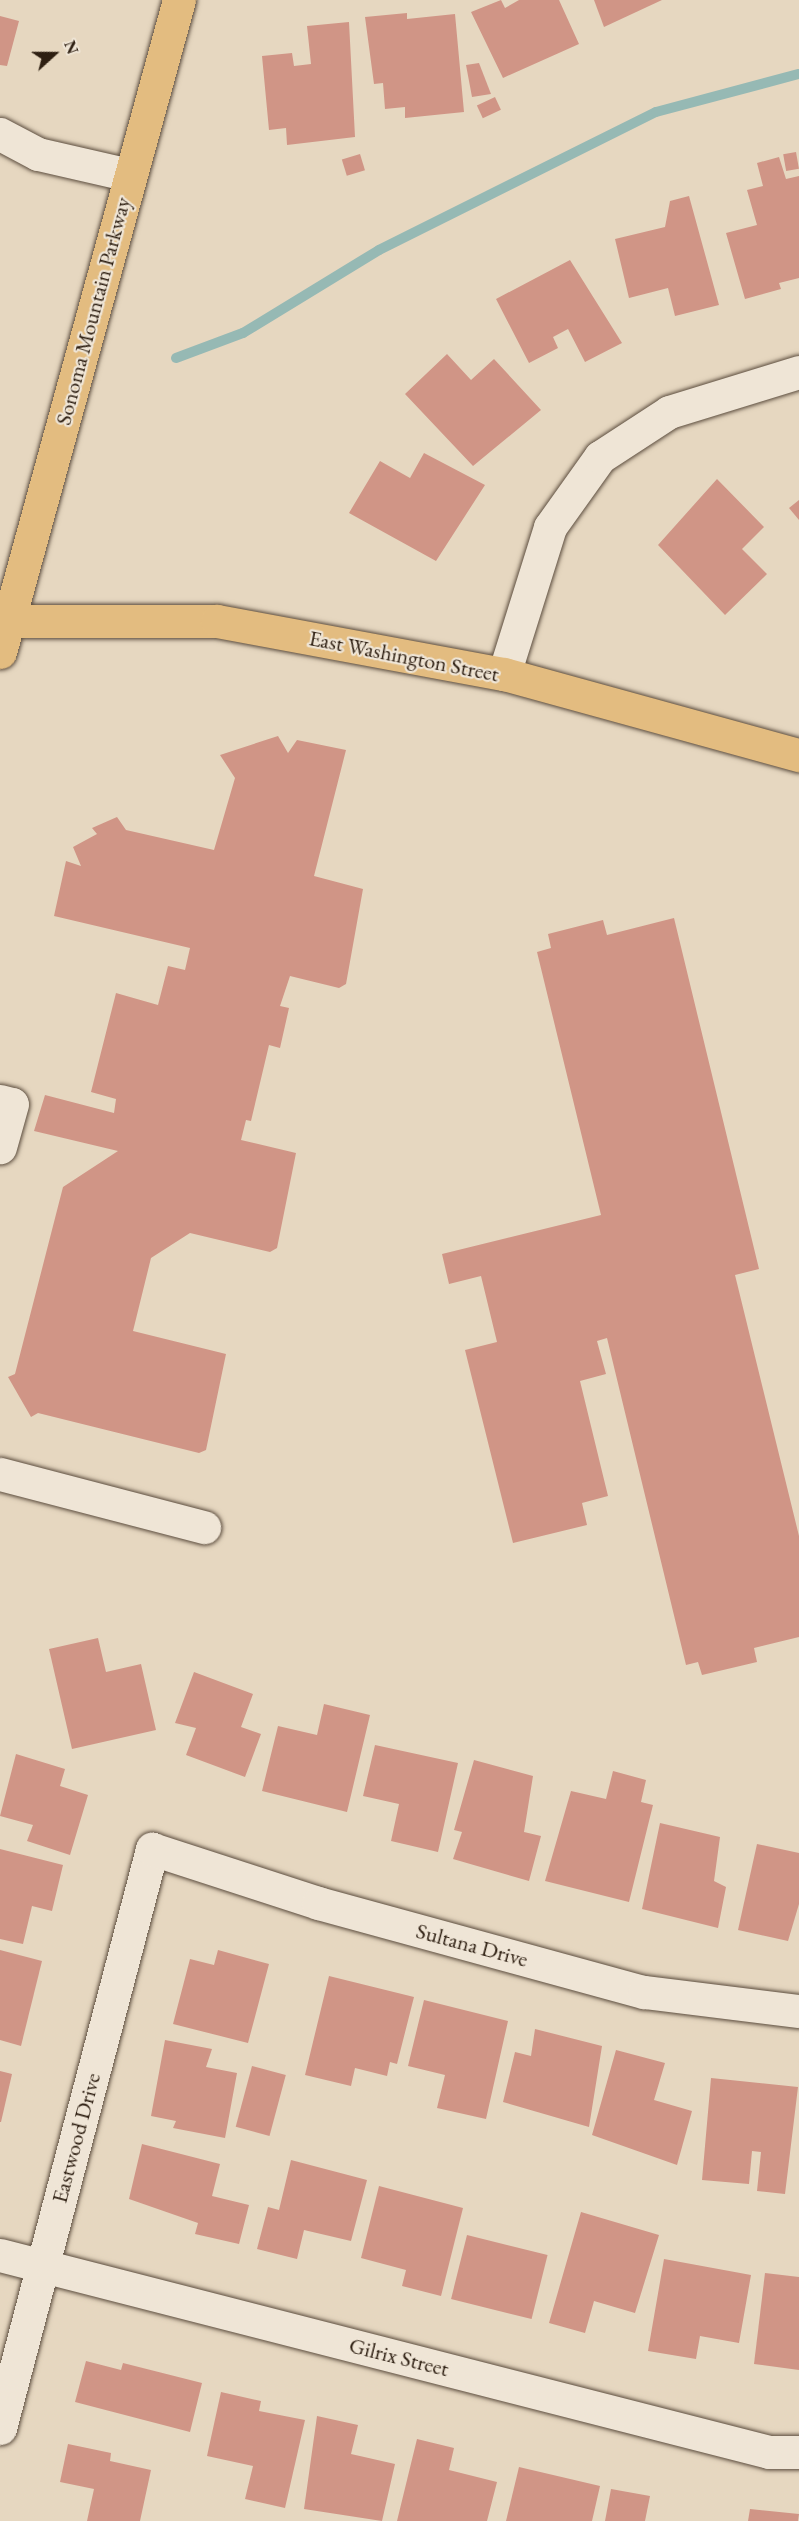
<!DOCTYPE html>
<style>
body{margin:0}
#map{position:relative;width:799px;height:2521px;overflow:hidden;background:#e6d7c0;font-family:"EB Garamond",serif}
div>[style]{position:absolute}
.stream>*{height:10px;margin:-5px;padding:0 5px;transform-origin:5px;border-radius:5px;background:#96b9b4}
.building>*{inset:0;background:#d09586;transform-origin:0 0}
.roads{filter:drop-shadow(0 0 2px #5c4d3e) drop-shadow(0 0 2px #5c4d3e)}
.minor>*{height:33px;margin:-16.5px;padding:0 16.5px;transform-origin:16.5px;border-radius:16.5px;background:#efe5d6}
.major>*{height:33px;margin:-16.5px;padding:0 16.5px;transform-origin:16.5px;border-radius:16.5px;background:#e3bc80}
span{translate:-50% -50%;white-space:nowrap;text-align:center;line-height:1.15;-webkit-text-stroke:4.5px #efe5d6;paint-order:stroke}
.street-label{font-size:22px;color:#2e1f12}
.north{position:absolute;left:24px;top:24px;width:60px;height:60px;-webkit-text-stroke:4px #efe5d6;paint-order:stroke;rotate:69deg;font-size:16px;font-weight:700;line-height:24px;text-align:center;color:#2e1f12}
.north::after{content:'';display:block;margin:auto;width:21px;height:27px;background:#2e1f12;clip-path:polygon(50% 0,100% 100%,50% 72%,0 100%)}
</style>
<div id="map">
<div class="stream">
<div style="left:176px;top:358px;width:72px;rotate:-20.5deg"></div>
<div style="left:243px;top:333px;width:159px;rotate:-31.4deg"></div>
<div style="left:379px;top:250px;width:309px;rotate:-26.5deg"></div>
<div style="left:656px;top:112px;width:148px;rotate:-14.9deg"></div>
</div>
<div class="building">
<div style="clip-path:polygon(501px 0,505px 8px,519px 0,559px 0,579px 44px,503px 78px,471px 12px)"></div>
<div style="clip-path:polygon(594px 0,662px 0,604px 27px)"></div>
<div style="clip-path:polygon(407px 13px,407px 19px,455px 14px,464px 112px,405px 118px,405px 107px,385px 109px,383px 83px,374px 84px,365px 17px)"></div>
<div style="clip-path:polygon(0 16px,19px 21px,7px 66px,0 65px)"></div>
<div style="clip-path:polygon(349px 22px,355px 137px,287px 145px,286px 128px,269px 130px,262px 56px,292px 53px,294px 66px,311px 64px,307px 26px)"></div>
<div style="clip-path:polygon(479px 63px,491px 94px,472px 97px,466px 65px)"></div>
<div style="left:495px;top:97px;width:14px;height:20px;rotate:65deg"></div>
<div style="left:796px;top:152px;width:17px;height:13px;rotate:80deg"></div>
<div style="left:360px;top:154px;width:17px;height:19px;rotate:73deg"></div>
<div style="clip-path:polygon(779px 157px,786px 179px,799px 176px,799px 278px,779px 283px,781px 289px,745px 299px,726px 233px,757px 225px,747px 190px,763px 186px,757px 163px)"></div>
<div style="clip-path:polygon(689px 196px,719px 305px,675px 316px,668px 288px,629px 298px,615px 239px,665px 227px,670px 201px)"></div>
<div style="clip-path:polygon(570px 260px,622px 343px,585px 362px,568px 329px,553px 337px,558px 348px,529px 363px,496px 299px)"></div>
<div style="clip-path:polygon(447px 354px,471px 380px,494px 359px,541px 410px,473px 466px,405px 394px)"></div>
<div style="clip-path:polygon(424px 453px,485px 485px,436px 561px,349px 513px,380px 461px,410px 478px)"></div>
<div style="clip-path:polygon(717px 479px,764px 527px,742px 549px,767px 574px,725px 615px,658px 545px)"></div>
<div style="clip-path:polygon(799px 500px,799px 520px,789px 508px)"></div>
<div style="clip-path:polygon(278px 736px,288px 753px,297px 740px,346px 750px,314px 876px,363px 889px,346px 984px,339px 988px,290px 976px,280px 1006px,289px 1008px,280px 1048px,269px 1045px,251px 1121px,246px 1120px,241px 1140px,296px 1153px,277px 1248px,270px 1252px,190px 1233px,151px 1258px,133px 1331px,226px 1354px,206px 1450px,199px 1453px,38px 1413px,31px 1417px,8px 1377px,15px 1374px,63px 1187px,118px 1151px,34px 1131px,45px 1095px,114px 1113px,116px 1099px,91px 1092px,116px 993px,158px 1005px,168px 966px,185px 970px,190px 948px,54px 916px,66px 861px,81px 866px,73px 847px,97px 834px,92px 828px,117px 817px,126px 830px,214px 850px,235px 778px,220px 755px)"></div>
<div style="clip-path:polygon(674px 918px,759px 1269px,735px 1275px,799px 1536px,799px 1637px,754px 1648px,757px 1662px,702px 1675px,698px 1662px,686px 1665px,607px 1338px,597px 1341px,606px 1374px,580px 1381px,608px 1496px,582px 1503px,587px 1525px,513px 1543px,465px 1350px,497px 1342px,481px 1276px,449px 1284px,442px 1254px,601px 1215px,537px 952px,551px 948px,548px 934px,603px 920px,607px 935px)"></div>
<div style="clip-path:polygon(98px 1638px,106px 1672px,141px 1664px,156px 1730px,72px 1749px,49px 1649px)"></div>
<div style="clip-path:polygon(194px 1672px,253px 1694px,241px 1727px,261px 1734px,245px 1777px,186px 1755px,196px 1728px,175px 1723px)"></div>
<div style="clip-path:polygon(324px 1704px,370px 1715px,347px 1812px,262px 1791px,278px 1726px,317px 1735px)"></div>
<div style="clip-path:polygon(375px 1745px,458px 1763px,438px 1852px,391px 1841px,399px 1804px,363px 1796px)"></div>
<div style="clip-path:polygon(16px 1754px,65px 1769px,60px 1786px,88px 1795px,70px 1855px,27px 1841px,33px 1825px,0 1816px)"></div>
<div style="clip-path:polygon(474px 1760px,533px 1776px,524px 1832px,541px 1836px,529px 1881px,453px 1859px,462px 1832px,454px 1830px)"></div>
<div style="clip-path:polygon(613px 1771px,646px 1780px,641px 1802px,653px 1805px,629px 1902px,545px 1881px,571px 1791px,606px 1799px)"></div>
<div style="clip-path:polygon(660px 1823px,720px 1837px,714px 1881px,726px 1887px,718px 1928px,642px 1909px)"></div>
<div style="clip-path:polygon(757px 1844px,799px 1853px,799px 1904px,788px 1941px,738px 1930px)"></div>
<div style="clip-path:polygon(0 1849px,63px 1865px,52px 1911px,32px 1906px,23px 1944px,0 1939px)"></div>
<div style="clip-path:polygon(0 1950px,42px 1961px,21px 2046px,0 2040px)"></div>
<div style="clip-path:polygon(218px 1950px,269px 1964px,248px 2043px,173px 2024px,190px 1959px,214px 1965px)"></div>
<div style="clip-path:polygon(329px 1976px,414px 1997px,397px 2064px,390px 2062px,387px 2076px,355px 2068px,351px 2086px,305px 2075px)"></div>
<div style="clip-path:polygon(424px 2000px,508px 2021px,486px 2119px,437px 2108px,445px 2075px,408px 2066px)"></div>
<div style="clip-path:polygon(535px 2029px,602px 2046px,589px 2127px,503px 2102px,515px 2052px,531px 2056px)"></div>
<div style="clip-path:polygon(165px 2040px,212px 2049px,206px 2067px,237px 2073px,225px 2138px,173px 2128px,176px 2121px,151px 2116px)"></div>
<div style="clip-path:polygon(616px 2050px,665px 2063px,654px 2100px,692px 2111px,677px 2165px,592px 2135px)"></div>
<div style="left:252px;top:2066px;width:35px;height:63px;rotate:15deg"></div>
<div style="clip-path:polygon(0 2071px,12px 2074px,1px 2122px,0 2122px)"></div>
<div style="clip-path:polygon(711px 2078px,798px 2087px,785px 2194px,757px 2191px,761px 2152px,752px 2151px,749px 2184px,702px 2180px)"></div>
<div style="clip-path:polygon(142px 2144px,220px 2164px,212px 2196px,249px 2205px,239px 2244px,195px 2234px,198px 2223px,129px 2199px)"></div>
<div style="clip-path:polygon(291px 2160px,367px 2180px,351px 2241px,304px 2230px,297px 2259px,257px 2249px,268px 2207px,279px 2210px)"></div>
<div style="clip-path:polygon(379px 2186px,463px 2208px,441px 2296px,402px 2286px,406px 2270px,361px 2258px)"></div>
<div style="clip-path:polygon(581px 2212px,659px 2235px,635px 2313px,594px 2301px,585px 2333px,549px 2323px)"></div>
<div style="left:467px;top:2235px;width:83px;height:66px;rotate:14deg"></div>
<div style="clip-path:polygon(664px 2259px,751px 2275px,739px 2343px,700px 2336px,696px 2359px,648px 2351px)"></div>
<div style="clip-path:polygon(765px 2273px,799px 2277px,799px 2370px,754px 2364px)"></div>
<div style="clip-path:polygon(86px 2361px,121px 2370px,123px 2363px,202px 2383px,190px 2432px,75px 2402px)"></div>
<div style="clip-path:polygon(221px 2392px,261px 2401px,259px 2411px,305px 2420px,285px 2508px,245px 2499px,253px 2466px,207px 2456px)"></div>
<div style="clip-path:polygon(317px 2416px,358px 2425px,351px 2454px,395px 2464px,382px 2521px,304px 2509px)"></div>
<div style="clip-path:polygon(417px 2439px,454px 2448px,449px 2470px,497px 2482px,487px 2521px,397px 2521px)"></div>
<div style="clip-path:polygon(68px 2444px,111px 2453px,110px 2461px,151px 2470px,140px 2521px,87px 2521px,94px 2489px,60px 2482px)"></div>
<div style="clip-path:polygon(519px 2467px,600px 2486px,592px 2521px,506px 2521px)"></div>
<div style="clip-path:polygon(611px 2489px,650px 2496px,645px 2521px,605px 2521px)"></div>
<div style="clip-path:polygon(750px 2509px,799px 2514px,798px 2521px,748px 2521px)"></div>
</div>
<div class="roads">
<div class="minor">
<div style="left:0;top:134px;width:43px;rotate:27.8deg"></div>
<div style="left:38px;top:154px;width:94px;rotate:12.9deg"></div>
<div style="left:504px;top:674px;width:154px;rotate:-72.6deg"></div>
<div style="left:550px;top:527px;width:86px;rotate:-54.5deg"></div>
<div style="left:600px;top:457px;width:82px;rotate:-33.1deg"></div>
<div style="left:669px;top:412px;width:136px;rotate:-17.1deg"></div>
<div style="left:0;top:1101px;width:12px;rotate:14deg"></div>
<div style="left:12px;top:1104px;width:45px;rotate:105.6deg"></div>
<div style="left:0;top:1474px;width:211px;rotate:14.6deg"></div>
<div style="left:0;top:2255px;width:794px;rotate:14.37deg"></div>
<div style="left:769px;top:2452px;width:30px"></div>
<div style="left:0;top:2428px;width:599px;rotate:-75.29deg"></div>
<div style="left:152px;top:1849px;width:175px;rotate:18deg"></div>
<div style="left:318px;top:1903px;width:338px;rotate:15.3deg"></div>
<div style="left:644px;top:1992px;width:156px;rotate:7deg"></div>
</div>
<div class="major">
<div style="left:0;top:621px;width:217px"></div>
<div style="left:217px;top:621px;width:292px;rotate:10.5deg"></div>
<div style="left:504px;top:674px;width:306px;rotate:15.4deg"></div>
<div style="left:0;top:652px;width:676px;rotate:-74.65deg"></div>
</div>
</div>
<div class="street-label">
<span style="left:93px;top:311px;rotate:-75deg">Sonoma Mountain Parkway</span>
<span style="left:404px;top:656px;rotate:11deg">East Washington Street</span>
<span style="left:472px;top:1945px;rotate:15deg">Sultana Drive</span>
<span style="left:76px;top:2138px;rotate:-75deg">Eastwood Drive</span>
<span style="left:399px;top:2357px;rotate:14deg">Gilrix Street</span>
</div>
<div class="north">N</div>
</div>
